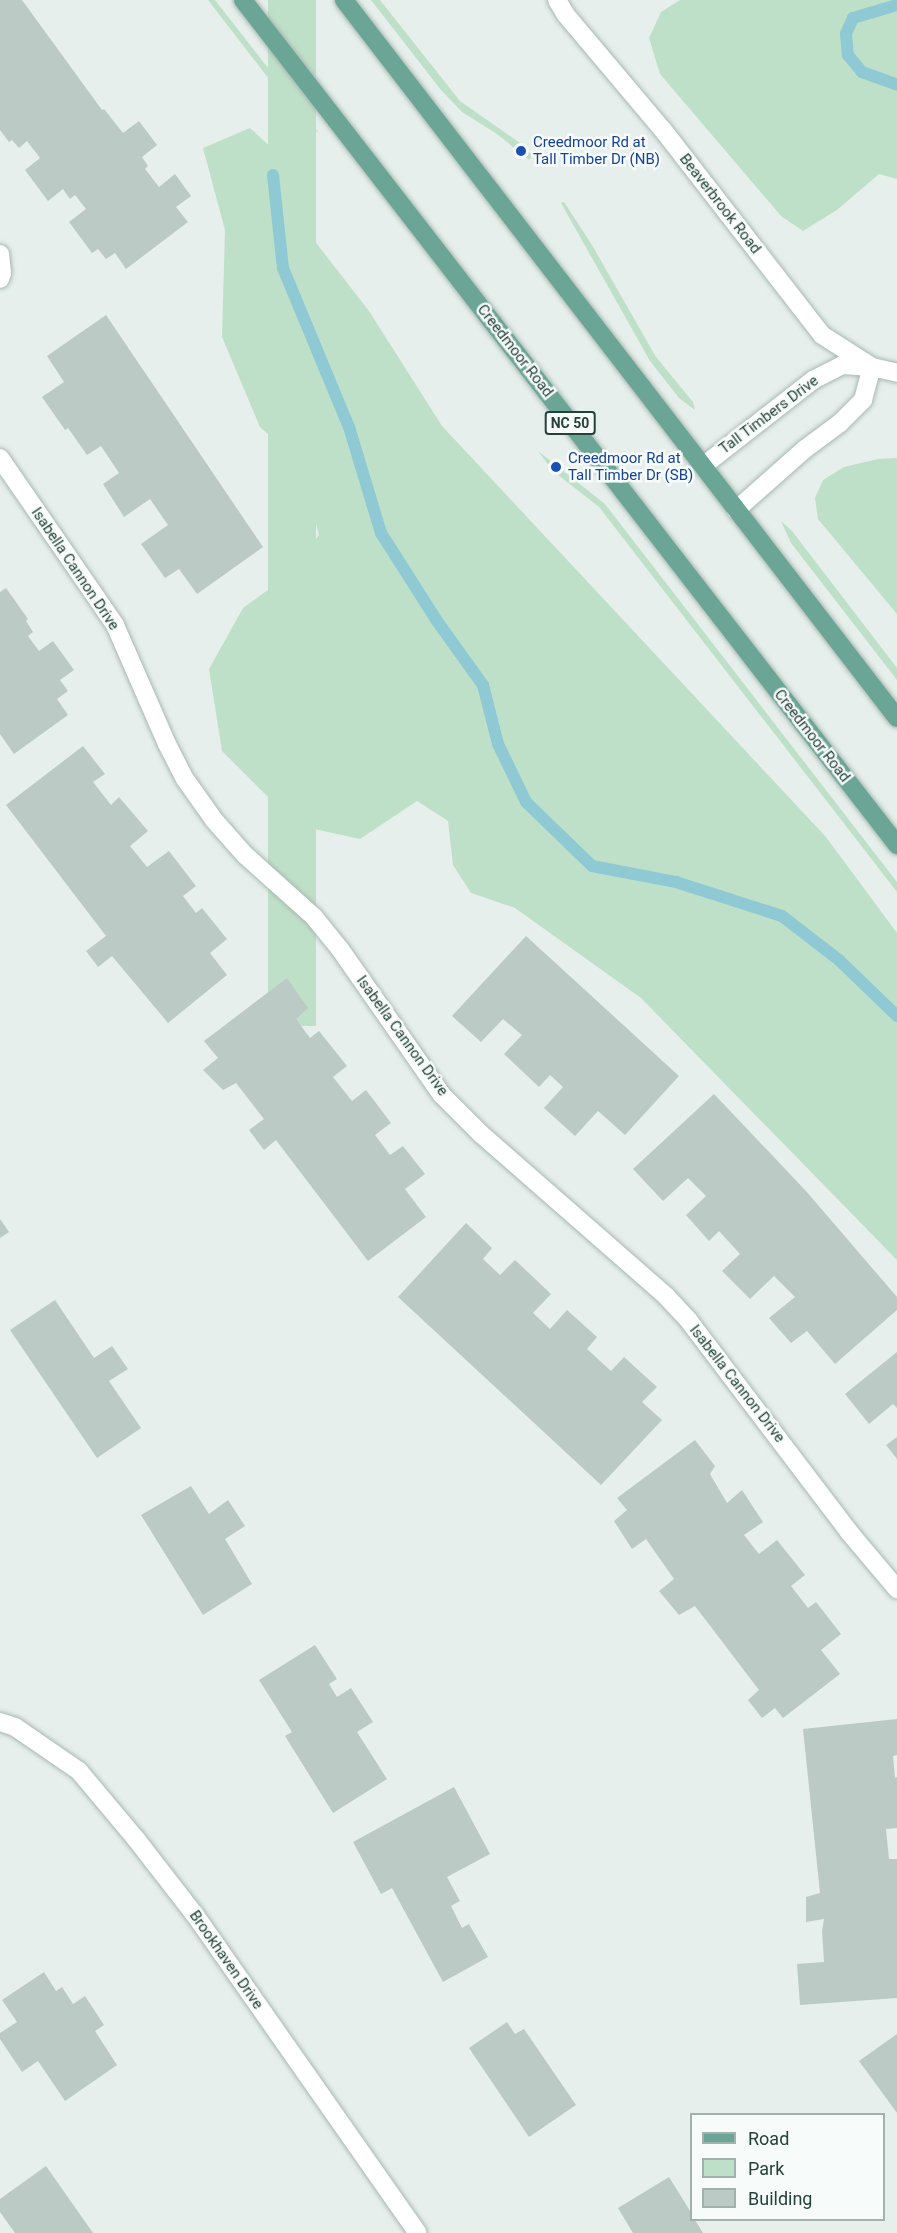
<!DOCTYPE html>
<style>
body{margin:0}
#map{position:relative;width:897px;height:2233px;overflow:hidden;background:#e6efeb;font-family:Roboto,sans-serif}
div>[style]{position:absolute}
.green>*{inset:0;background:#bfe0c8;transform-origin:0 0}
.stream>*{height:12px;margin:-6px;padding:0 6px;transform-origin:6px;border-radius:6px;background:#8ec9d4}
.building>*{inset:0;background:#bbcac4}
.roads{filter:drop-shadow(0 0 2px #a8b8b2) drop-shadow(0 0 2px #a8b8b2)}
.minor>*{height:18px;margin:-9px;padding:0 9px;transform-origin:9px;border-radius:9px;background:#fff}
.major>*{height:18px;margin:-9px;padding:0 9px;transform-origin:9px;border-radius:9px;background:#6aa596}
.dots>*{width:16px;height:16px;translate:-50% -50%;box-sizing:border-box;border:3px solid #f7fbf9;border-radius:50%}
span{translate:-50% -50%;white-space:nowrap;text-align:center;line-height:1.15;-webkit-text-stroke:5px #f7fbf9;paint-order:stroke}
.shield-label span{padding:2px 4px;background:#f7fbf9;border:2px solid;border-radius:4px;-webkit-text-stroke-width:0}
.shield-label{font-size:14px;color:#24423a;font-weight:700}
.transit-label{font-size:15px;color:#164399}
.left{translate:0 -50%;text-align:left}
.street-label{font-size:15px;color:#24423a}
.legend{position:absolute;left:690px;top:2113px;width:195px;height:108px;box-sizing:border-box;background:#f7fbf9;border:2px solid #a3b1ad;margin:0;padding:8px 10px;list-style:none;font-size:18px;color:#24423a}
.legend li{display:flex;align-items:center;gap:12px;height:30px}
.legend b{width:30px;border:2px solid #a3b1ad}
</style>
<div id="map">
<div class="green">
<div style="clip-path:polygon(208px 0,215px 0,319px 133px,303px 123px)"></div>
<div style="left:268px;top:0;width:48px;height:1026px"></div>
<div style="clip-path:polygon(371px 0,380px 0,460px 101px,523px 145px,532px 156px,529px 160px,497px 134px,462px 112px,441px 90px)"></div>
<div style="clip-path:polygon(680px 0,897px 0,897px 179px,879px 174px,837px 210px,803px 231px,781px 216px,660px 74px,649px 38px,661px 12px)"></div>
<div style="clip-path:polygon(250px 128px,299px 173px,310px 235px,369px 311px,442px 426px,826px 837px,897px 933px,897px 1260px,641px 998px,515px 908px,471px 893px,453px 865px,448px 821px,417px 801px,360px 839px,296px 825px,222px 751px,209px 669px,243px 608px,290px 574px,319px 535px,299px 462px,260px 427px,222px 337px,225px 230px,203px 148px)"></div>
<div style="clip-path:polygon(564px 202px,592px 245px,656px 357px,693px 402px,695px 410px,679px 398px,650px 361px,561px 203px)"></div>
<div style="clip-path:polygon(538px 451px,605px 504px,897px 882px,897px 892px,599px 507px,553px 471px)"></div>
<div style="clip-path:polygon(897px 458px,897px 614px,818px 519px,815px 498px,823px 480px,844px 467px,878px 459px)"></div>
<div style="clip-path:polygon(781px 521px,792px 531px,897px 668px,897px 680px,791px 543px)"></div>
</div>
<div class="stream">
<div style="left:897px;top:5px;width:46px;rotate:163.5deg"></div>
<div style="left:853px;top:18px;width:17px;rotate:114deg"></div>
<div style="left:846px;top:34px;width:21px;rotate:85deg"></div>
<div style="left:848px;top:55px;width:22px;rotate:51deg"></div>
<div style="left:862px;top:72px;width:37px;rotate:20deg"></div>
<div style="left:273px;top:175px;width:94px;rotate:83.9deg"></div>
<div style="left:283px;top:268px;width:172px;rotate:67.5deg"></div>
<div style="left:349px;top:427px;width:111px;rotate:73.2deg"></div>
<div style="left:381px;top:533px;width:104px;rotate:57.5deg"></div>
<div style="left:437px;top:621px;width:79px;rotate:54.3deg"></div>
<div style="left:483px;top:685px;width:61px;rotate:75.7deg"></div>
<div style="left:498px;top:744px;width:64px;rotate:64.2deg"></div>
<div style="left:526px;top:802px;width:92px;rotate:44.1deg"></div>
<div style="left:592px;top:866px;width:86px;rotate:10.8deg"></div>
<div style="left:676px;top:882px;width:111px;rotate:17.8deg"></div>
<div style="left:782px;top:916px;width:72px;rotate:37.7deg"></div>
<div style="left:839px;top:960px;width:81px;rotate:44deg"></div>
</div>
<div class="building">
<div style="clip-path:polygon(0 0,22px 0,102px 110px,104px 109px,123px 133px,139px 121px,157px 145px,142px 157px,148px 166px,145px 169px,159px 187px,175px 174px,191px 196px,176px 207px,188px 222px,126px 269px,115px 253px,106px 259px,98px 249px,92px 253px,69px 222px,86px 209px,75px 195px,70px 199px,63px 189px,48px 201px,25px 170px,40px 158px,27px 141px,19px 148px,12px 140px,9px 142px,0 130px)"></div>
<div style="clip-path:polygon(106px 315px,263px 547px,197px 594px,179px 569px,165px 578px,141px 544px,168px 525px,150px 499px,124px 517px,103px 484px,119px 473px,101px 446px,87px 455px,68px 428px,65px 430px,42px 397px,64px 382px,47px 356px)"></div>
<div style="clip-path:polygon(6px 588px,28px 619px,26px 621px,33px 632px,28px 636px,39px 651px,53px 641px,74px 670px,60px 680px,68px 691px,57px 699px,68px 715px,14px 754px,0 734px,0 592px)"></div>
<div style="clip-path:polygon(83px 746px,105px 774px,93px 782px,111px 805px,119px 797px,148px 831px,130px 846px,147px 867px,169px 851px,196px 886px,183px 896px,196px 913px,202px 908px,227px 939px,210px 953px,227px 975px,168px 1023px,112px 956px,98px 967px,86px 951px,106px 936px,6px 805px)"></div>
<div style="clip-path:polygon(526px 936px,679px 1076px,625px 1135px,598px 1111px,575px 1136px,544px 1108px,563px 1087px,550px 1075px,539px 1087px,504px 1054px,522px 1035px,503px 1019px,481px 1042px,452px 1016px)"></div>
<div style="clip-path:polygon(287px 978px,308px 1008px,296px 1019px,310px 1038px,319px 1031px,347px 1066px,333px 1077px,352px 1101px,366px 1090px,391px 1123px,375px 1135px,390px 1155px,403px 1146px,425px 1174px,405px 1189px,426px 1217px,368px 1261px,276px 1140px,264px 1150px,249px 1130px,264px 1119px,236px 1083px,223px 1090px,203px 1070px,218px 1058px,204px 1041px)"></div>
<div style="clip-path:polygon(714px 1094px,806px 1191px,897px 1297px,897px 1310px,835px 1364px,807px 1331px,791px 1343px,769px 1318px,795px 1297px,774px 1276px,750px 1299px,722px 1271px,740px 1254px,719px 1231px,709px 1241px,686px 1215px,706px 1196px,688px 1178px,663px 1201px,633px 1169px)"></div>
<div style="clip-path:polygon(0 1219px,9px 1232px,0 1238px)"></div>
<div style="clip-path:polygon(466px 1223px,492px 1248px,483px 1259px,500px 1275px,515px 1260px,551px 1294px,533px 1313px,550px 1329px,567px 1310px,597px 1337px,587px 1349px,611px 1371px,624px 1357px,657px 1387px,642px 1402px,662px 1420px,601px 1485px,398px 1297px)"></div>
<div style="clip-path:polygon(55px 1300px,94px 1358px,112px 1346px,128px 1369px,109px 1381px,141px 1428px,97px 1458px,10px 1330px)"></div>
<div style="clip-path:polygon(897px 1352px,897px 1408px,893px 1404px,869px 1424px,845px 1394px)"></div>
<div style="clip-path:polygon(897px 1437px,897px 1459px,886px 1445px)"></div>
<div style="clip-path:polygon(695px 1440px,715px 1466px,710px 1474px,727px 1503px,742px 1490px,763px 1522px,744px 1535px,759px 1554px,777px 1540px,805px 1575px,791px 1586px,808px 1608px,816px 1602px,841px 1634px,821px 1650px,840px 1674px,783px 1718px,775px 1708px,762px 1718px,748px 1700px,759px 1690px,695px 1606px,679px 1615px,659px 1591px,674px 1579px,646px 1539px,632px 1549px,614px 1521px,627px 1510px,617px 1498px)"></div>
<div style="clip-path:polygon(191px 1486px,209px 1514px,228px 1500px,245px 1526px,225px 1539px,252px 1584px,203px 1615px,141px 1515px)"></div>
<div style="clip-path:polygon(315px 1645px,337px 1679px,329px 1684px,337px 1697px,351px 1688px,373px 1722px,357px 1732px,387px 1779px,333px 1813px,285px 1736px,292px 1732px,259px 1680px)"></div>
<div style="clip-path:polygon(897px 1719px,897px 1755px,893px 1756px,895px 1778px,897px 1777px,897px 1828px,886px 1829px,889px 1859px,897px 1859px,897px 1998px,800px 2005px,797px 1964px,824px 1962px,822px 1931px,824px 1919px,806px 1922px,806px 1897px,820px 1893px,803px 1729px)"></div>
<div style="clip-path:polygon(454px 1787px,490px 1854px,447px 1877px,460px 1901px,451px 1906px,462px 1928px,469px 1924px,488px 1957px,443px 1982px,392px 1888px,381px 1894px,353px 1842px)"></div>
<div style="clip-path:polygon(44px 1972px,56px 1991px,62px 1987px,73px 2004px,85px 1996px,104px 2025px,95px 2031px,117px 2065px,65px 2101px,38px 2061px,22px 2072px,0 2039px,0 2033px,17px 2022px,2px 2000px)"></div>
<div style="clip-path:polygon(507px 2022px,515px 2034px,524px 2029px,576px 2105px,529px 2137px,469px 2048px)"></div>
<div style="clip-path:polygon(897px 2034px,897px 2113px,859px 2061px)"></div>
<div style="clip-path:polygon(46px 2166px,93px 2233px,15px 2233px,0 2212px,0 2199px)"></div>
<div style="clip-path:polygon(669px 2177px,692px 2214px,692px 2220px,695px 2220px,703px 2233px,633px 2233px,618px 2208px)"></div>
</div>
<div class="roads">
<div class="minor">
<div style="left:557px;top:0;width:17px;rotate:59deg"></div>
<div style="left:566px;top:15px;width:150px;rotate:49.9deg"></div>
<div style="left:663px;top:130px;width:259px;rotate:52.2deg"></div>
<div style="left:822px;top:335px;width:59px;rotate:32.6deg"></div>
<div style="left:0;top:254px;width:19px;rotate:84deg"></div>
<div style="left:2px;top:273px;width:6px;rotate:108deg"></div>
<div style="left:0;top:458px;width:203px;rotate:55.4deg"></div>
<div style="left:115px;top:625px;width:130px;rotate:66.4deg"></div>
<div style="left:167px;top:744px;width:39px;rotate:63deg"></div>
<div style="left:185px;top:779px;width:50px;rotate:54.7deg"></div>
<div style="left:214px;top:820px;width:47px;rotate:48.5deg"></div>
<div style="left:245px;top:855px;width:93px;rotate:41.9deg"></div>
<div style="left:314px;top:917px;width:41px;rotate:50.9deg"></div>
<div style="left:340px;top:949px;width:178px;rotate:55.1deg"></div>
<div style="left:442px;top:1095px;width:55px;rotate:45deg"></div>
<div style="left:481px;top:1134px;width:246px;rotate:41.2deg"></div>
<div style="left:666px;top:1296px;width:34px;rotate:47deg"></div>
<div style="left:689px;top:1321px;width:265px;rotate:52.8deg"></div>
<div style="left:849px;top:1532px;width:75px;rotate:49.9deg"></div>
<div style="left:703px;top:466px;width:140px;rotate:-38deg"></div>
<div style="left:813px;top:380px;width:33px;rotate:-27deg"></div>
<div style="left:842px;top:365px;width:30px;rotate:4deg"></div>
<div style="left:872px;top:367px;width:26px;rotate:13deg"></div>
<div style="left:736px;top:510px;width:92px;rotate:-41.5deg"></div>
<div style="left:805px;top:449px;width:44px;rotate:-36.6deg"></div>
<div style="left:840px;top:423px;width:33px;rotate:-45deg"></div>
<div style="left:863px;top:400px;width:34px;rotate:-75deg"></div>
<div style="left:0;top:1722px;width:16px;rotate:18deg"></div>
<div style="left:15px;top:1727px;width:78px;rotate:34.5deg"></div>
<div style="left:79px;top:1771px;width:89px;rotate:50deg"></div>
<div style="left:136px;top:1839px;width:96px;rotate:52.2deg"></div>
<div style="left:195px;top:1915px;width:388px;rotate:55deg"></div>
</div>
<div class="major">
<div style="left:243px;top:0;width:1069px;rotate:52.26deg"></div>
<div style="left:344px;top:0;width:906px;rotate:52.4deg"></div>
</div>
</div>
<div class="dots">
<div style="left:521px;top:151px;background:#1a4fb4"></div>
<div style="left:556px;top:467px;background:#1a4fb4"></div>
</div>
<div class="shield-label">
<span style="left:570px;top:423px">NC 50</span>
</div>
<div class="transit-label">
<span class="left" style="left:533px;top:151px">Creedmoor Rd at<br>Tall Timber Dr (NB)</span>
<span class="left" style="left:568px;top:467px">Creedmoor Rd at<br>Tall Timber Dr (SB)</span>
</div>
<div class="street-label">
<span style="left:720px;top:204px;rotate:52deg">Beaverbrook Road</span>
<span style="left:515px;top:351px;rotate:52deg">Creedmoor Road</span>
<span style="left:769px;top:415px;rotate:-37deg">Tall Timbers Drive</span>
<span style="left:75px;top:569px;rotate:56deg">Isabella Cannon Drive</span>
<span style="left:812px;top:736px;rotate:52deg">Creedmoor Road</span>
<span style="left:402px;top:1036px;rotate:54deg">Isabella Cannon Drive</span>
<span style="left:737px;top:1384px;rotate:52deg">Isabella Cannon Drive</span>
<span style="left:226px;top:1960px;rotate:55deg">Brookhaven Drive</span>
</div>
<ul class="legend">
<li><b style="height:8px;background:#6aa596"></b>Road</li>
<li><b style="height:16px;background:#bfe0c8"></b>Park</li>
<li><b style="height:16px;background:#bbcac4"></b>Building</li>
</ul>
</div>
